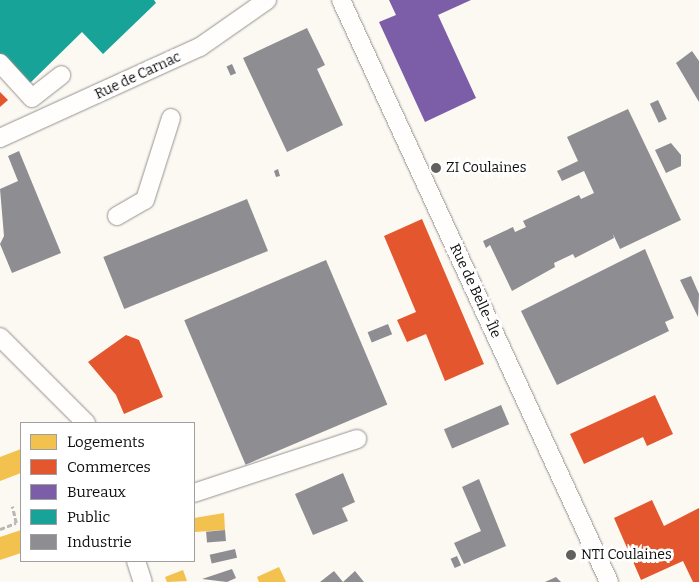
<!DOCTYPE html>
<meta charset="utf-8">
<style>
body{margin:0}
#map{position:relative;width:699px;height:582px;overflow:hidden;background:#fcf8f2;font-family:Bitter,serif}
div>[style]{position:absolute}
.homes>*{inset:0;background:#f2c14e}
.shops>*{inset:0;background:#e4572e}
.offices>*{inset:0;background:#7b5ea7}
.public>*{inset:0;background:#17a398}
.industry>*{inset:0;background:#8d8d92;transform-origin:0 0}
.path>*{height:2.5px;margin-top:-1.25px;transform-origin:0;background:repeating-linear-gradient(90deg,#b8b7b6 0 5px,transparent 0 7.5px)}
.roads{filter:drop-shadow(0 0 1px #959391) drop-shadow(0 0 1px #959391)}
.minor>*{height:18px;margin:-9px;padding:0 9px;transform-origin:9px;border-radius:9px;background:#fffefd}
.dots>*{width:14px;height:14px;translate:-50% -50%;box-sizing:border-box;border:2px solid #fff;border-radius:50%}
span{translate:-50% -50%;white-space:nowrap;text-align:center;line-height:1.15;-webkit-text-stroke:5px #fff;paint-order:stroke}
.street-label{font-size:14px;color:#0e0e0e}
.poi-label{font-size:14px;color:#0e0e0e}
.left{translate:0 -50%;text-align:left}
.legend{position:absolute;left:20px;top:422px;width:175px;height:140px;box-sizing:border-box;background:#fff;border:1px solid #9f9f9f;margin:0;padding:6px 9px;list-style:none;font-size:15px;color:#0e0e0e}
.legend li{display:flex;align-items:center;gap:10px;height:25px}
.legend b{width:25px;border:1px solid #9f9f9f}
</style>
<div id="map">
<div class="homes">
<div style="clip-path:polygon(21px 449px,21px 473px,0 481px,0 457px)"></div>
<div style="clip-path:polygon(224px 513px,225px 530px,194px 532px,194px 518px)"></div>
<div style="clip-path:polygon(21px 530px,21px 553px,0 560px,0 537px)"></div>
<div style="clip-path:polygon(279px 567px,286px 582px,259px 582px,257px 577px)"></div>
<div style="clip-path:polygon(183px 570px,187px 581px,167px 582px,165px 577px)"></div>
</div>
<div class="shops">
<div style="clip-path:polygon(0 92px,8px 100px,0 107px)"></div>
<div style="clip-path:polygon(422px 219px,484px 364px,445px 381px,426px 334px,407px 342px,397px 320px,416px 312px,384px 236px)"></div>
<div style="clip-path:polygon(126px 335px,139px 340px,163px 397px,124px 414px,116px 395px,88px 362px)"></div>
<div style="clip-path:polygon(655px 395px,673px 434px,647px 446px,643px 437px,584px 464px,570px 434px)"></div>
<div style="clip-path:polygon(652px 500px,664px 526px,699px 508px,699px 582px,693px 582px,683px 561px,641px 580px,614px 518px)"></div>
</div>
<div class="offices">
<div style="clip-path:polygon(389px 0,471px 0,438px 15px,476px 98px,425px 122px,379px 22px,396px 15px)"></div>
</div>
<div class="public">
<div style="clip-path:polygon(0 0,154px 0,156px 3px,103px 54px,82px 32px,28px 85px,0 56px)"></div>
</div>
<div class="industry">
<div style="clip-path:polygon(307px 28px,325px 65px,317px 69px,343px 125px,287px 152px,243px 58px)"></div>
<div style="clip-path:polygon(692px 51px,699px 61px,699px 102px,676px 63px)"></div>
<div style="left:232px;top:64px;width:10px;height:6px;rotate:66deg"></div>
<div style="left:658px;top:100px;width:21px;height:9px;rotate:65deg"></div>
<div style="clip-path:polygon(628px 109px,681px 220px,620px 249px,613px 234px,614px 238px,575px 258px,573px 254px,554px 263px,555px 267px,512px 291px,490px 245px,486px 248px,483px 241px,513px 227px,515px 232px,526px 227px,523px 221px,579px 195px,581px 199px,594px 193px,584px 171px,562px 181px,557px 171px,578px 161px,567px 137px)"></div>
<div style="clip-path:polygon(671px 143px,681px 155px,681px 166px,666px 173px,655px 150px)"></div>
<div style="clip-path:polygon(19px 151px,61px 253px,12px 273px,0 244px,4px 236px,0 189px,18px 181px,8px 156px)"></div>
<div style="left:438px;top:162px;width:9px;height:9px;rotate:63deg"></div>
<div style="clip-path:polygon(278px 169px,280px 176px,276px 177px,274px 171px)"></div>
<div style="left:247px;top:199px;width:56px;height:155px;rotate:68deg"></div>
<div style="clip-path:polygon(645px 249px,674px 318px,665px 322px,669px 331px,557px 385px,521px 311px)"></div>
<div style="left:326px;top:260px;width:157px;height:154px;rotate:67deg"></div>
<div style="clip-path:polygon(691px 276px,699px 294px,698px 317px,680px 280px)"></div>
<div style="left:388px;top:324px;width:11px;height:22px;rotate:68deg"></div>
<div style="left:501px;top:405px;width:21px;height:62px;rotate:67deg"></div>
<div style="clip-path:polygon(343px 473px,355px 502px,342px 508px,348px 521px,313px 535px,295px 494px)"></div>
<div style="clip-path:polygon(479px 479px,506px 546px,464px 564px,454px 543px,481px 531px,462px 487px)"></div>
<div style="left:225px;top:530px;width:11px;height:19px;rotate:85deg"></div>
<div style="left:235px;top:549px;width:9px;height:26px;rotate:77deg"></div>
<div style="left:573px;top:550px;width:8px;height:8px;rotate:67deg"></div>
<div style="left:457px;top:556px;width:10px;height:7px;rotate:66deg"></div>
<div style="clip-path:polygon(232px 569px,236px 578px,227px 582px,202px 579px)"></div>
<div style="clip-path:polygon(334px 571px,343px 582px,355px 571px,364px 582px,320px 582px)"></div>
<div style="clip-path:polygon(556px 577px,561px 582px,545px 582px)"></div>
</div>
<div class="path">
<div style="left:0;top:529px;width:17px;rotate:-21deg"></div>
<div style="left:16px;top:523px;width:17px;rotate:-103deg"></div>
</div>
<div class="roads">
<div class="minor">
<div style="left:341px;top:0;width:641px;rotate:65.27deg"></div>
<div style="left:0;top:63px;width:47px;rotate:47.6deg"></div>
<div style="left:32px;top:98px;width:37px;rotate:-38deg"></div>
<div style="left:0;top:138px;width:220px;rotate:-24.5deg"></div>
<div style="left:200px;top:47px;width:82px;rotate:-35deg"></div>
<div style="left:117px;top:216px;width:32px;rotate:-30deg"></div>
<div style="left:145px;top:200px;width:86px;rotate:-72.4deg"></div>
<div style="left:0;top:337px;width:122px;rotate:45deg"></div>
<div style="left:194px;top:493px;width:172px;rotate:-18.3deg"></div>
<div style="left:136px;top:561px;width:22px;rotate:72deg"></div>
</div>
</div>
<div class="dots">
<div style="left:436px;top:168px;background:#61605e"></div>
<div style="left:571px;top:555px;background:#61605e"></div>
</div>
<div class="street-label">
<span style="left:138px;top:76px;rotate:-25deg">Rue de Carnac</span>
<span style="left:475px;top:291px;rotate:65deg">Rue de Belle-Île</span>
</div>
<div class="poi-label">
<span class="left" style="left:446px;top:168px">ZI Coulaines</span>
<span class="left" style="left:581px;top:555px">NTI Coulaines</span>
</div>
<ul class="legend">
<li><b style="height:14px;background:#f2c14e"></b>Logements</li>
<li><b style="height:14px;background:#e4572e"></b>Commerces</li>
<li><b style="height:14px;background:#7b5ea7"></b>Bureaux</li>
<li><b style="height:14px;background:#17a398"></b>Public</li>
<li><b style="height:14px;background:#8d8d92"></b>Industrie</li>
</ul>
</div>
